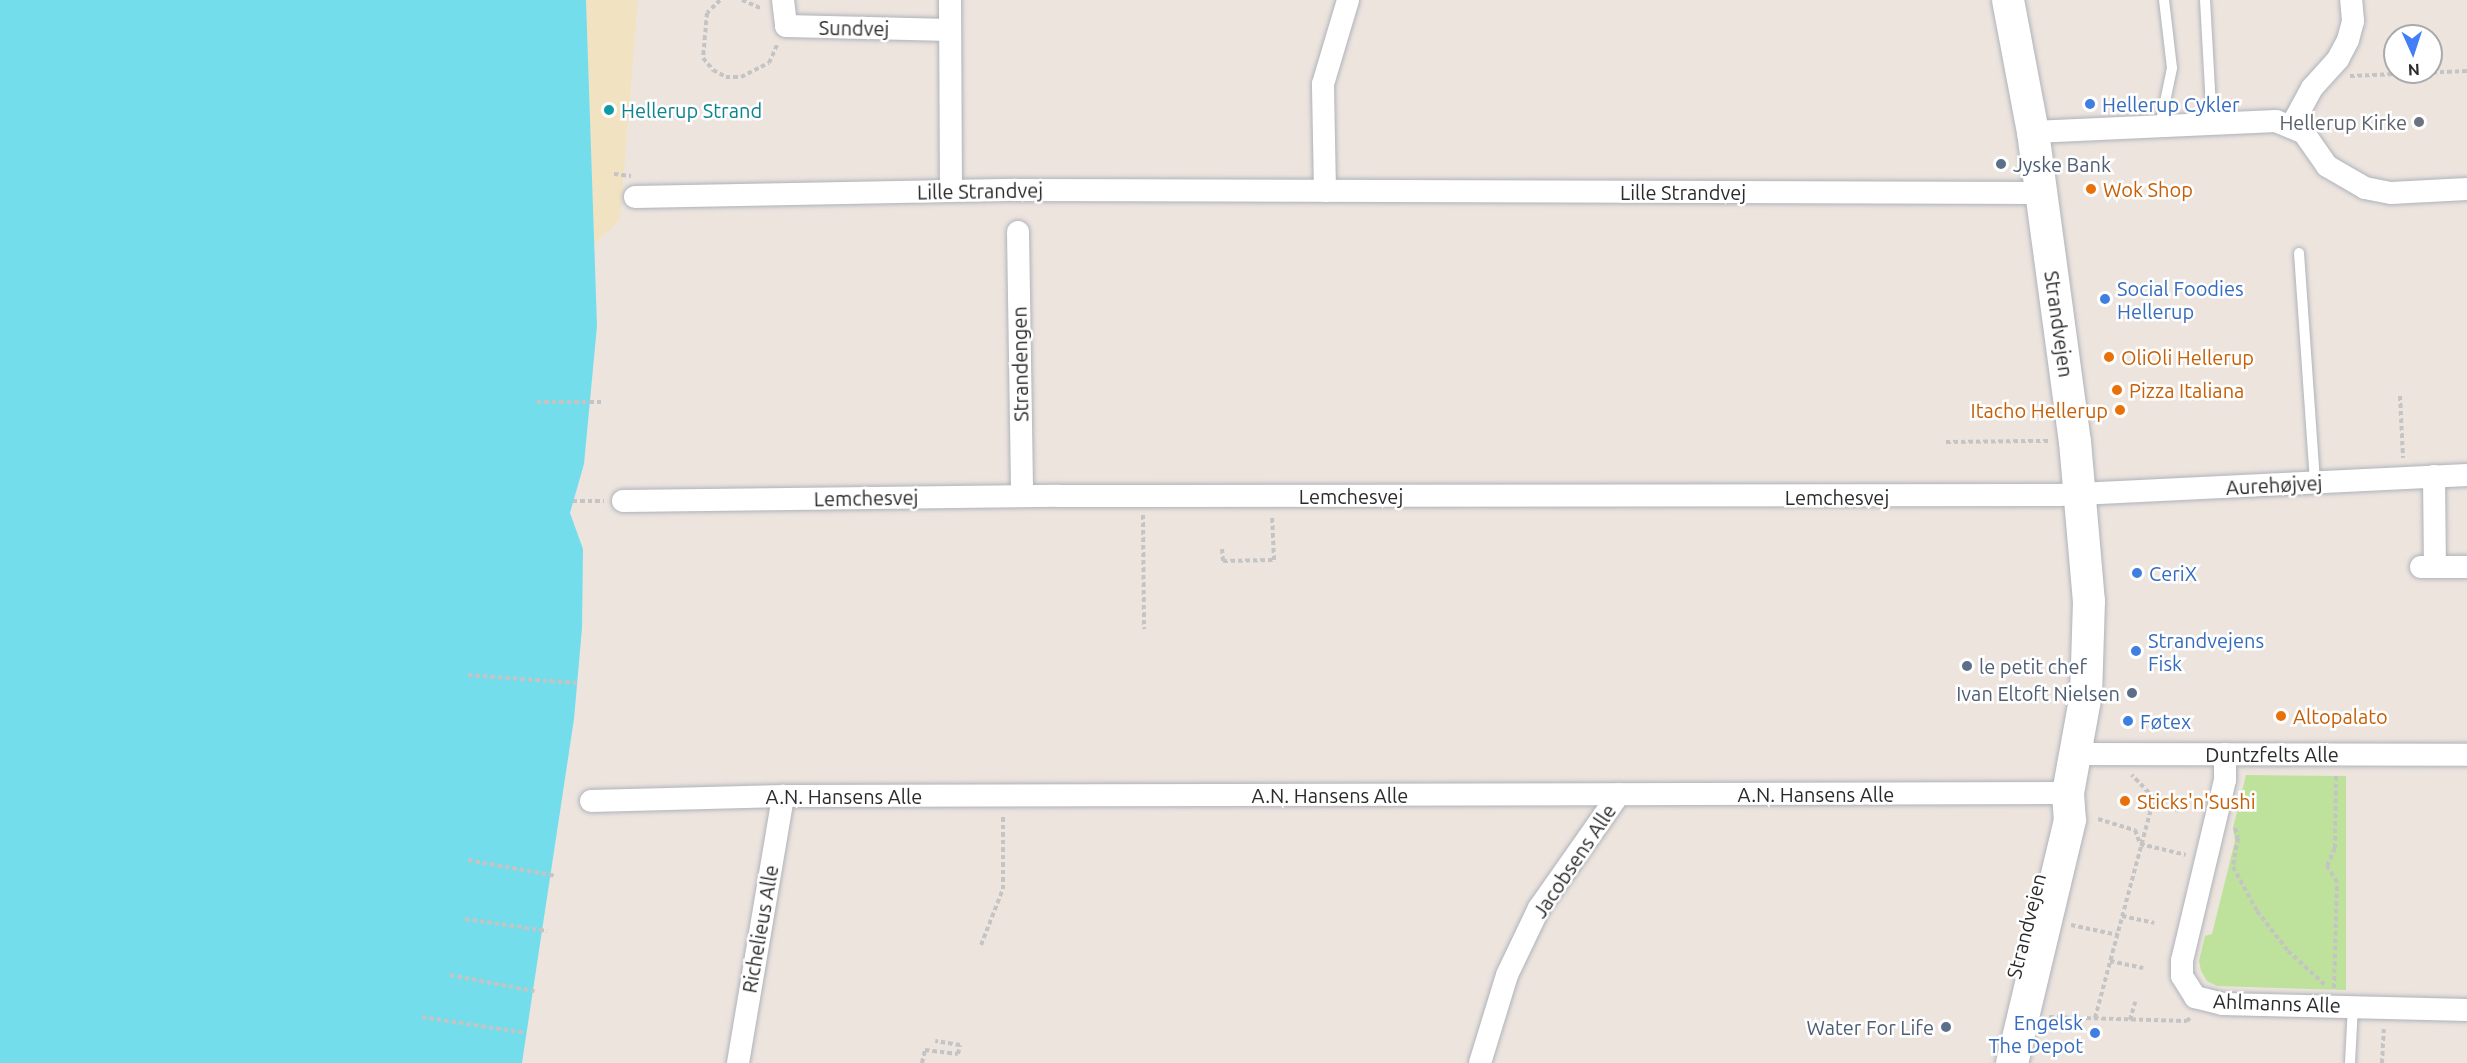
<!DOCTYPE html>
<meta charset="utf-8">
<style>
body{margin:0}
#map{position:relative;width:2467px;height:1063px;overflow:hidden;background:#ede4de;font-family:Ubuntu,sans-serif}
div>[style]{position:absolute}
.green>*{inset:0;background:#bee29c}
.sand>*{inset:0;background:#f1e3c2}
.water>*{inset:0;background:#74ddec}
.path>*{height:4px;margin-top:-2px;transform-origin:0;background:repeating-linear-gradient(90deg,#c4c4c4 0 4.5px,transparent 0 7.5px)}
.roads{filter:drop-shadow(0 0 2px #aeb3bb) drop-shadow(0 0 2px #aeb3bb)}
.lane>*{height:10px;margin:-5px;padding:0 5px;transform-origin:5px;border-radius:5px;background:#fff}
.street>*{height:22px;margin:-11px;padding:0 11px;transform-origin:11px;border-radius:11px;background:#fff}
.secondary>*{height:32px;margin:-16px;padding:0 16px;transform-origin:16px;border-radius:16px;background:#fff}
.dots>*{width:16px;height:16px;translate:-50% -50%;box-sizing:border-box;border:3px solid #fff;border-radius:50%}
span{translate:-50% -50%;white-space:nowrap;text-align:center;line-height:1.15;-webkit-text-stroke:5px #fff;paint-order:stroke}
.street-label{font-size:20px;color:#2b2b2b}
.shop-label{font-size:20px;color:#366cbe}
.left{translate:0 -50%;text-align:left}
.right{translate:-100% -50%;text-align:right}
.culture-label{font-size:20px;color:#0d838f}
.worship-label{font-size:20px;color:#5b616d}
.service-label{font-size:20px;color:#4e5e75}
.food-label{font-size:20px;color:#c56008}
.north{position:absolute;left:2383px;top:24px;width:60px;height:60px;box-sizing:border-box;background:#fff;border:2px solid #aaa;border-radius:50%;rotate:177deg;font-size:16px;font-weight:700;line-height:24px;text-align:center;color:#2b2b2b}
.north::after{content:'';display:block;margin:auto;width:21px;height:27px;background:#427ef6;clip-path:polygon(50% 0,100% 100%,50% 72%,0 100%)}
</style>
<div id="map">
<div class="green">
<div style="clip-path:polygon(2246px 775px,2346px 776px,2346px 990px,2217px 986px,2207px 981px,2201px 971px,2199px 961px,2205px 936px,2212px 934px,2235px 841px,2233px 828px)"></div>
</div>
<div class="sand">
<div style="clip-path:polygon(586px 0,638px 0,620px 220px,594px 244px)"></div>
</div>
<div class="water">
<div style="clip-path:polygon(0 0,586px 0,597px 326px,584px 464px,570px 513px,583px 549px,582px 628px,574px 719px,522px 1063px,0 1063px)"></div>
</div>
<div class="path">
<div style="left:720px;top:0;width:18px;rotate:135deg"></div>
<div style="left:707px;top:13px;width:45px;rotate:95.1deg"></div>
<div style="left:703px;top:58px;width:16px;rotate:50deg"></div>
<div style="left:713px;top:70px;width:15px;rotate:28deg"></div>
<div style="left:726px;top:77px;width:15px"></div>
<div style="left:741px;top:77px;width:31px;rotate:-27deg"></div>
<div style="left:769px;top:63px;width:22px;rotate:-66deg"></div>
<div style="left:742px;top:0;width:22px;rotate:24deg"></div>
<div style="left:2350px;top:76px;width:117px;rotate:-2.4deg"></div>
<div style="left:614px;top:174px;width:17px;rotate:7deg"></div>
<div style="left:2400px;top:396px;width:62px;rotate:87.2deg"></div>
<div style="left:537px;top:402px;width:66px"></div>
<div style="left:1946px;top:442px;width:104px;rotate:-0.6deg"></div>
<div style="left:573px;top:501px;width:31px"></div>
<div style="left:1143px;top:515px;width:114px;rotate:89.5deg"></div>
<div style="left:1222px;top:549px;width:12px;rotate:85deg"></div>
<div style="left:1223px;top:561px;width:51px;rotate:-1.1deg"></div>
<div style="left:1274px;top:560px;width:45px;rotate:-92.5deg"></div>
<div style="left:468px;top:675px;width:109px;rotate:4.2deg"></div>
<div style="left:2152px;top:804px;width:30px;rotate:14deg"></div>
<div style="left:2098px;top:819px;width:39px;rotate:17deg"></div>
<div style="left:2135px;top:830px;width:15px;rotate:70deg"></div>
<div style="left:2140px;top:844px;width:47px;rotate:13.4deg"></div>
<div style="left:2235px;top:828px;width:10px;rotate:73deg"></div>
<div style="left:2238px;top:838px;width:29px;rotate:100deg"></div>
<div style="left:2233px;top:867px;width:50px;rotate:61.4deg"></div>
<div style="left:2257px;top:911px;width:51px;rotate:52.2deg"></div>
<div style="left:2288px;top:951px;width:50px;rotate:42.6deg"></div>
<div style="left:468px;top:860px;width:89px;rotate:10.3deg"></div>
<div style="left:2122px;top:916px;width:33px;rotate:12deg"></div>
<div style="left:465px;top:919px;width:83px;rotate:8.3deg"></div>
<div style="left:2071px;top:925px;width:48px;rotate:12deg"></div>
<div style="left:981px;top:945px;width:60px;rotate:-68.6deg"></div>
<div style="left:1003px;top:889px;width:75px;rotate:-90deg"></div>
<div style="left:2110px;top:961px;width:34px;rotate:12deg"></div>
<div style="left:450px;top:975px;width:86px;rotate:10.8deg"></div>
<div style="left:2334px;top:988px;width:106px;rotate:-88.4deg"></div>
<div style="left:2337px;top:882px;width:19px;rotate:-122deg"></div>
<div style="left:2327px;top:866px;width:20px;rotate:-66deg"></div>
<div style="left:2335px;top:848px;width:73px;rotate:-89.2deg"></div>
<div style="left:422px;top:1017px;width:105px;rotate:8.7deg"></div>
<div style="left:2049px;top:1017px;width:138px;rotate:1.7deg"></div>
<div style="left:2187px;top:1021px;width:4px;rotate:-45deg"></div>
<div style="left:2095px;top:1018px;width:228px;rotate:-75deg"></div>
<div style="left:2154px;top:798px;width:32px;rotate:-134deg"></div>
<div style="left:2130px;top:1020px;width:19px;rotate:-74deg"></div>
<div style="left:922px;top:1063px;width:13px;rotate:-77deg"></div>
<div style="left:925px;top:1050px;width:33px;rotate:7deg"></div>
<div style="left:958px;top:1054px;width:9px;rotate:-77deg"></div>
<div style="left:960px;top:1045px;width:25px;rotate:-171deg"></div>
<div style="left:2382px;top:1063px;width:34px;rotate:-87deg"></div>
</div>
<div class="roads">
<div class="lane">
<div style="left:2205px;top:0;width:124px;rotate:86.8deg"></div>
<div style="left:2160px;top:126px;width:59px;rotate:-78.3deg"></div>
<div style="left:2172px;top:68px;width:68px;rotate:-96.7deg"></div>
<div style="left:2299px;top:253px;width:231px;rotate:86deg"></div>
<div style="left:2350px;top:1063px;width:57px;rotate:-87deg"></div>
</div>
<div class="street">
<div style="left:783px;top:0;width:26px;rotate:83deg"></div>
<div style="left:786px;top:26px;width:164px;rotate:1.4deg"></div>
<div style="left:950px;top:0;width:191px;rotate:89.7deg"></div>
<div style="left:2292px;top:125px;width:42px;rotate:-61.6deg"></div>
<div style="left:2312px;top:88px;width:39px;rotate:-48deg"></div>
<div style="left:2338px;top:59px;width:21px;rotate:-62deg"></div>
<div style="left:2348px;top:40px;width:20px;rotate:-75deg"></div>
<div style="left:2353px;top:21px;width:21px;rotate:-95deg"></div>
<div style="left:2033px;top:132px;width:243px;rotate:-2.6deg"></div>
<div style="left:2276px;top:121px;width:30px;rotate:23deg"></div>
<div style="left:2304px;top:133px;width:40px;rotate:55.1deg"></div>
<div style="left:2327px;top:166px;width:44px;rotate:30.1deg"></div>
<div style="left:2365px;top:188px;width:26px;rotate:11deg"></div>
<div style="left:2391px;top:193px;width:76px;rotate:-3deg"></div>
<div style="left:1325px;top:191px;width:107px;rotate:-91.1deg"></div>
<div style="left:1323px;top:84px;width:88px;rotate:-73.4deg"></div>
<div style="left:635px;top:197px;width:381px;rotate:-1.1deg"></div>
<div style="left:1016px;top:190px;width:1025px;rotate:0.17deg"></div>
<div style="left:1018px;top:232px;width:264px;rotate:89.1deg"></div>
<div style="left:2434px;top:476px;width:91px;rotate:89.4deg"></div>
<div style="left:623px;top:501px;width:435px;rotate:-0.7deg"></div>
<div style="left:1058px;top:496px;width:1001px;rotate:-0.06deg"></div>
<div style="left:2059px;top:495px;width:408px;rotate:-2.8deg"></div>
<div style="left:2421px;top:567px;width:46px"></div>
<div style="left:2077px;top:754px;width:390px;rotate:0.1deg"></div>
<div style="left:2225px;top:754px;width:26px;rotate:90deg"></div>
<div style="left:2225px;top:780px;width:186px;rotate:103.4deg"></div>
<div style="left:2182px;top:961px;width:15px;rotate:90deg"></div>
<div style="left:2182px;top:976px;width:25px;rotate:58deg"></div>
<div style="left:2195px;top:997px;width:29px;rotate:14deg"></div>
<div style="left:2223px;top:1004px;width:244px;rotate:1.4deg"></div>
<div style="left:591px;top:801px;width:192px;rotate:-1.5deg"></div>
<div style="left:783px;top:796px;width:1285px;rotate:-0.13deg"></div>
<div style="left:738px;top:1063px;width:271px;rotate:-80.4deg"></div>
<div style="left:1480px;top:1063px;width:92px;rotate:-72.9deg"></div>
<div style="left:1507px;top:975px;width:74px;rotate:-64.5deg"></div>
<div style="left:1539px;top:908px;width:139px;rotate:-54.9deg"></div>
</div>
<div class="secondary">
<div style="left:2008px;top:0;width:134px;rotate:79.3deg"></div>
<div style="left:2033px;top:132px;width:313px;rotate:82.3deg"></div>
<div style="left:2075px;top:442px;width:160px;rotate:85deg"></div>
<div style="left:2089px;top:601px;width:93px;rotate:91.8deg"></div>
<div style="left:2086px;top:694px;width:101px;rotate:100.3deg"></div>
<div style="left:2068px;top:793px;width:27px;rotate:86deg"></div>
<div style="left:2070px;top:820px;width:250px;rotate:103.4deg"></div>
</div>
</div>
<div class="dots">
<div style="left:2090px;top:104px;background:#3f7fe0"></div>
<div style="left:609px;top:110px;background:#0f9aa8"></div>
<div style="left:2419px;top:122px;background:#6b7280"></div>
<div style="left:2001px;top:164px;background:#5c6f8a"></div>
<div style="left:2091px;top:189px;background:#e8710a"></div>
<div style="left:2105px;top:299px;background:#3f7fe0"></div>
<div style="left:2109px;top:357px;background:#e8710a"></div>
<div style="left:2117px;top:390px;background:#e8710a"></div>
<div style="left:2120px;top:410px;background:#e8710a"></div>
<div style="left:2137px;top:573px;background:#3f7fe0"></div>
<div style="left:2136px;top:651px;background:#3f7fe0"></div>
<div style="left:1967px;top:666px;background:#5c6f8a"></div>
<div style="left:2132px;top:693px;background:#5c6f8a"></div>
<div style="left:2281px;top:716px;background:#e8710a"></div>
<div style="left:2128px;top:721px;background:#3f7fe0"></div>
<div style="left:2125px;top:801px;background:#e8710a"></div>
<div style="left:1946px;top:1027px;background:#5c6f8a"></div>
<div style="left:2095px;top:1033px;background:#3f7fe0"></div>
</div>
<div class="street-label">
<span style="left:854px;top:28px;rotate:1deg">Sundvej</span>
<span style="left:980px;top:191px;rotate:-1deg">Lille Strandvej</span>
<span style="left:1683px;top:192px">Lille Strandvej</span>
<span style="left:2059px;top:324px;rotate:82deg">Strandvejen</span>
<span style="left:1020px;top:364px;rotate:-91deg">Strandengen</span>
<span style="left:2274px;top:485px;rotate:-3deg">Aurehøjvej</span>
<span style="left:1351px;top:496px">Lemchesvej</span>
<span style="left:1837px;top:497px">Lemchesvej</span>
<span style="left:866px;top:498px;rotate:-1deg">Lemchesvej</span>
<span style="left:2272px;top:754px">Duntzfelts Alle</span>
<span style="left:1816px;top:794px">A.N. Hansens Alle</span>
<span style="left:1330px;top:795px">A.N. Hansens Alle</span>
<span style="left:844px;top:796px">A.N. Hansens Alle</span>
<span style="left:1574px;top:861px;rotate:-56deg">Jacobsens Alle</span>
<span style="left:2026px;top:926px;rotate:-76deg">Strandvejen</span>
<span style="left:760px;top:929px;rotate:-80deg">Richelieus Alle</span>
<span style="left:2277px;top:1003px;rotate:2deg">Ahlmanns Alle</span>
</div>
<div class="shop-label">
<span class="left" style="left:2102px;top:104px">Hellerup Cykler</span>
<span class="left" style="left:2117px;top:300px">Social Foodies<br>Hellerup</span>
<span class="left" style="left:2149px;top:573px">CeriX</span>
<span class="left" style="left:2148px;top:652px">Strandvejens<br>Fisk</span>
<span class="left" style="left:2140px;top:721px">Føtex</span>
<span class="right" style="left:2083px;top:1034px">Engelsk<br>The Depot</span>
</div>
<div class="culture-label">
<span class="left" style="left:621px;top:110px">Hellerup Strand</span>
</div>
<div class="worship-label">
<span class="right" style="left:2407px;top:122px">Hellerup Kirke</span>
</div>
<div class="service-label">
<span class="left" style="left:2013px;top:164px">Jyske Bank</span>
<span class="left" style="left:1979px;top:666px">le petit chef</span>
<span class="right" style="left:2120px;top:693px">Ivan Eltoft Nielsen</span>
<span class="right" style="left:1934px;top:1027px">Water For Life</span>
</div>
<div class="food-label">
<span class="left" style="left:2103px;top:189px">Wok Shop</span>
<span class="left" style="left:2121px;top:357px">OliOli Hellerup</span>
<span class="left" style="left:2129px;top:390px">Pizza Italiana</span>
<span class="right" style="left:2108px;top:410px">Itacho Hellerup</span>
<span class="left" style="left:2293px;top:716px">Altopalato</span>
<span class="left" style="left:2137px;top:801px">Sticks'n'Sushi</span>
</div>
<div class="north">N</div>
</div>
